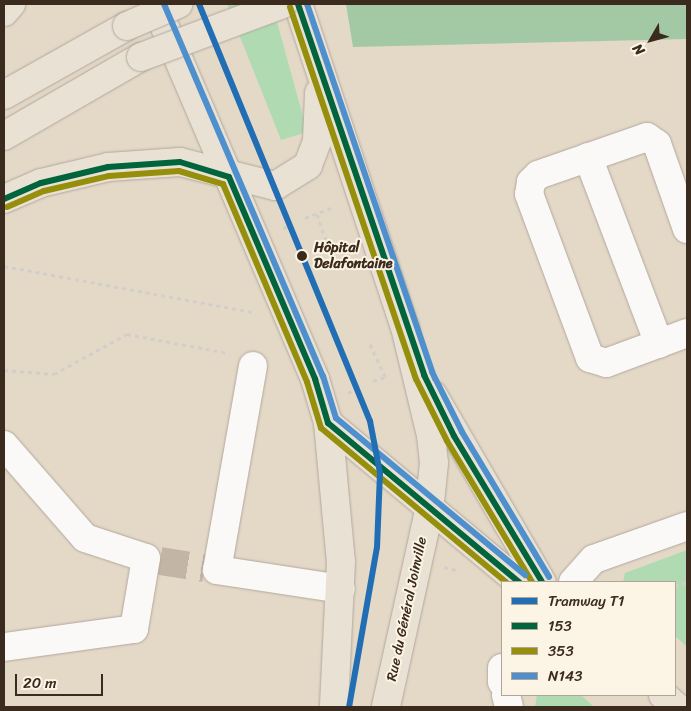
<!DOCTYPE html>
<meta charset="utf-8">
<style>
body{margin:0}
#map{position:relative;width:691px;height:711px;overflow:hidden;background:#e4d8c7;font-family:Sriracha,sans-serif}
div>[style]{position:absolute}
.green>*{inset:0;background:#b0dbb2}
.forest>*{inset:0;background:#a2c9a4}
.minor-tunnel>*{height:28px;margin-top:-14px;transform-origin:0;background:repeating-linear-gradient(90deg,#c2b5a5 0 28px,transparent 0 42px)}
.path>*{height:3px;margin-top:-1.5px;transform-origin:0;background:repeating-linear-gradient(90deg,#d2cfca 0 4px,transparent 0 8px)}
.roads{filter:drop-shadow(0 0 1px #b1a89d) drop-shadow(0 0 1px #b1a89d)}
.minor>*{height:28px;margin:-14px;padding:0 14px;transform-origin:14px;border-radius:14px;background:#fbf9f7}
.major>*{height:28px;margin:-14px;padding:0 14px;transform-origin:14px;border-radius:14px;background:#eae1d5}
.highway>*{height:28px;margin:-14px;padding:0 14px;transform-origin:14px;border-radius:14px;background:#eae1d5}
.bridges{filter:drop-shadow(0 0 1px #b1a89d) drop-shadow(0 0 1px #b1a89d)}
.highway-bridge>*{height:28px;margin:-14px;padding:0 14px;transform-origin:14px;border-radius:14px;background:#eae1d5}
.bus-1>*{height:6px;margin:-3px;padding:0 3px;transform-origin:3px;border-radius:3px;background:#00643c}
.bus-2>*{height:6px;margin:-3px;padding:0 3px;transform-origin:3px;border-radius:3px;background:#968f0c}
.bus-3>*{height:6px;margin:-3px;padding:0 3px;transform-origin:3px;border-radius:3px;background:#4d90cd}
.tram-1>*{height:6px;margin:-3px;padding:0 3px;transform-origin:3px;border-radius:3px;background:#216eb4}
.dots>*{width:14px;height:14px;translate:-50% -50%;box-sizing:border-box;border:2px solid #fcf5e5;border-radius:50%}
span{translate:-50% -50%;white-space:nowrap;text-align:center;line-height:1.15;-webkit-text-stroke:4px #fcf5e5;paint-order:stroke}
.stop-label{font-size:14px;color:#3b2a1e;font-weight:700}
.left{translate:0 -50%;text-align:left}
.street-label{font-size:14px;color:#3b2a1e}
.frame{position:absolute;inset:0;border:5px solid #3b2a1e;pointer-events:none}
.legend{position:absolute;left:501px;top:581px;width:175px;height:115px;box-sizing:border-box;background:#fcf5e5;border:1px solid #afa495;margin:0;padding:6px 9px;list-style:none;font-size:15px;color:#3b2a1e}
.legend li{display:flex;align-items:center;gap:10px;height:25px}
.legend b{width:25px;border:1px solid #afa495}
.north{position:absolute;left:626px;top:15px;width:50px;height:50px;-webkit-text-stroke:4px #fcf5e5;paint-order:stroke;rotate:232deg;font-size:14px;font-weight:700;line-height:20px;text-align:center;color:#3b2a1e}
.north::after{content:'';display:block;margin:auto;width:18px;height:22px;background:#3b2a1e;clip-path:polygon(50% 0,100% 100%,50% 72%,0 100%)}
.scale{position:absolute;left:15px;top:674px;width:88px;height:22px;box-sizing:border-box;border:2px solid #3b2a1e;border-top:0;padding-left:6px;font-size:15px;line-height:18px;white-space:nowrap;color:#3b2a1e;-webkit-text-stroke:4px #fcf5e5;paint-order:stroke}
</style>
<div id="map">
<div class="green">
<div style="clip-path:polygon(227px 4px,272px 4px,304px 120px,304px 133px,281px 140px)"></div>
<div style="clip-path:polygon(687px 550px,687px 647px,675px 636px,675px 582px,623px 582px,625px 573px)"></div>
<div style="clip-path:polygon(537px 695px,581px 695px,594px 707px,535px 707px)"></div>
</div>
<div class="forest">
<div style="clip-path:polygon(346px 4px,687px 4px,687px 39px,353px 47px)"></div>
</div>
<div class="minor-tunnel">
<div style="left:160px;top:561px;width:45px;rotate:9deg"></div>
</div>
<div class="path">
<div style="left:317px;top:214px;width:34px;rotate:71deg"></div>
<div style="left:305px;top:218px;width:31px;rotate:-21deg"></div>
<div style="left:283px;top:228px;width:9px;rotate:-18deg"></div>
<div style="left:4px;top:266px;width:253px;rotate:10.5deg"></div>
<div style="left:370px;top:344px;width:38px;rotate:65deg"></div>
<div style="left:4px;top:370px;width:50px;rotate:4.6deg"></div>
<div style="left:54px;top:374px;width:83px;rotate:-28.7deg"></div>
<div style="left:127px;top:334px;width:103px;rotate:10.7deg"></div>
<div style="left:373px;top:381px;width:13px;rotate:-18deg"></div>
<div style="left:348px;top:393px;width:13px;rotate:-29deg"></div>
<div style="left:444px;top:567px;width:16px;rotate:14deg"></div>
<div style="left:675px;top:586px;width:13px;rotate:-18deg"></div>
</div>
<div class="roads">
<div class="minor">
<div style="left:588px;top:157px;width:200px;rotate:69.2deg"></div>
<div style="left:687px;top:229px;width:90px;rotate:-109.4deg"></div>
<div style="left:657px;top:144px;width:12px;rotate:-145deg"></div>
<div style="left:647px;top:137px;width:115px;rotate:160.8deg"></div>
<div style="left:538px;top:175px;width:10px;rotate:135deg"></div>
<div style="left:531px;top:182px;width:12px;rotate:99deg"></div>
<div style="left:529px;top:194px;width:175px;rotate:69.6deg"></div>
<div style="left:590px;top:358px;width:17px;rotate:17deg"></div>
<div style="left:606px;top:363px;width:86px;rotate:-20.3deg"></div>
<div style="left:253px;top:366px;width:207px;rotate:100deg"></div>
<div style="left:217px;top:570px;width:125px;rotate:8.7deg"></div>
<div style="left:4px;top:445px;width:123px;rotate:48.9deg"></div>
<div style="left:85px;top:538px;width:64px;rotate:18.2deg"></div>
<div style="left:146px;top:558px;width:72px;rotate:99.6deg"></div>
<div style="left:134px;top:629px;width:131px;rotate:172.1deg"></div>
<div style="left:573px;top:582px;width:31px;rotate:-48deg"></div>
<div style="left:594px;top:559px;width:99px;rotate:-19.5deg"></div>
<div style="left:502px;top:668px;width:14px;rotate:90deg"></div>
<div style="left:506px;top:695px;width:12px;rotate:76deg"></div>
</div>
<div class="major">
<div style="left:155px;top:4px;width:408px;rotate:66.9deg"></div>
<div style="left:315px;top:379px;width:46px;rotate:73.5deg"></div>
<div style="left:328px;top:423px;width:140px;rotate:84.7deg"></div>
<div style="left:341px;top:562px;width:145px;rotate:92.8deg"></div>
<div style="left:298px;top:4px;width:340px;rotate:71.7deg"></div>
<div style="left:405px;top:327px;width:111px;rotate:76.5deg"></div>
<div style="left:431px;top:435px;width:28px;rotate:84deg"></div>
<div style="left:434px;top:463px;width:48px;rotate:95.9deg"></div>
<div style="left:429px;top:511px;width:201px;rotate:102.4deg"></div>
<div style="left:4px;top:12px;width:11px;rotate:-49deg"></div>
<div style="left:4px;top:199px;width:40px;rotate:-23.4deg"></div>
<div style="left:41px;top:183px;width:69px;rotate:-13.4deg"></div>
<div style="left:108px;top:167px;width:72px;rotate:-4deg"></div>
<div style="left:180px;top:162px;width:98px;rotate:14.2deg"></div>
<div style="left:275px;top:186px;width:39px;rotate:-32deg"></div>
<div style="left:308px;top:165px;width:26px;rotate:-69deg"></div>
<div style="left:317px;top:141px;width:48px;rotate:-87.6deg"></div>
<div style="left:433px;top:395px;width:216px;rotate:59.8deg"></div>
<div style="left:328px;top:423px;width:249px;rotate:39.8deg"></div>
<div style="left:663px;top:695px;width:18px;rotate:41deg"></div>
</div>
<div class="highway">
<div style="left:4px;top:95px;width:141px;rotate:-29.3deg"></div>
<div style="left:4px;top:136px;width:158px;rotate:-30deg"></div>
</div>
</div>
<div class="bridges">
<div class="highway-bridge">
<div style="left:127px;top:26px;width:56px;rotate:-23.3deg"></div>
<div style="left:141px;top:57px;width:152px;rotate:-20.5deg"></div>
</div>
</div>
<div class="bus-1">
<div style="left:298px;top:4px;width:392px;rotate:71.2deg"></div>
<div style="left:424px;top:375px;width:68px;rotate:63.8deg"></div>
<div style="left:454px;top:436px;width:170px;rotate:58.9deg"></div>
<div style="left:4px;top:199px;width:40px;rotate:-23.4deg"></div>
<div style="left:41px;top:183px;width:69px;rotate:-13.4deg"></div>
<div style="left:108px;top:167px;width:72px;rotate:-4deg"></div>
<div style="left:180px;top:162px;width:51px;rotate:17deg"></div>
<div style="left:229px;top:177px;width:220px;rotate:66.9deg"></div>
<div style="left:315px;top:379px;width:46px;rotate:73.5deg"></div>
<div style="left:328px;top:423px;width:249px;rotate:39.8deg"></div>
</div>
<div class="bus-2">
<div style="left:290px;top:7px;width:393px;rotate:71.3deg"></div>
<div style="left:416px;top:379px;width:69px;rotate:63.4deg"></div>
<div style="left:447px;top:441px;width:165px;rotate:58.9deg"></div>
<div style="left:7px;top:207px;width:40px;rotate:-23.4deg"></div>
<div style="left:44px;top:191px;width:67px;rotate:-13deg"></div>
<div style="left:109px;top:176px;width:70px;rotate:-4.1deg"></div>
<div style="left:179px;top:171px;width:46px;rotate:16.5deg"></div>
<div style="left:223px;top:184px;width:215px;rotate:67deg"></div>
<div style="left:307px;top:382px;width:48px;rotate:73.1deg"></div>
<div style="left:321px;top:428px;width:241px;rotate:39.8deg"></div>
</div>
<div class="bus-3">
<div style="left:164px;top:4px;width:405px;rotate:66.9deg"></div>
<div style="left:323px;top:376px;width:44px;rotate:72.8deg"></div>
<div style="left:336px;top:418px;width:246px;rotate:39.7deg"></div>
<div style="left:307px;top:4px;width:389px;rotate:71.2deg"></div>
<div style="left:432px;top:372px;width:67px;rotate:63.4deg"></div>
<div style="left:462px;top:432px;width:169px;rotate:59deg"></div>
</div>
<div class="tram-1">
<div style="left:199px;top:4px;width:451px;rotate:67.7deg"></div>
<div style="left:370px;top:421px;width:53px;rotate:79.1deg"></div>
<div style="left:380px;top:473px;width:74px;rotate:92.3deg"></div>
<div style="left:377px;top:547px;width:162px;rotate:99.9deg"></div>
</div>
<div class="dots">
<div style="left:302px;top:256px;background:#3b2a1e"></div>
</div>
<div class="stop-label">
<span class="left" style="left:314px;top:256px">Hôpital<br>Delafontaine</span>
</div>
<div class="street-label">
<span style="left:407px;top:609px;rotate:-78deg">Rue du Général Joinville</span>
</div>
<div class="frame"></div>
<ul class="legend">
<li><b style="height:6px;background:#216eb4"></b>Tramway T1</li>
<li><b style="height:6px;background:#00643c"></b>153</li>
<li><b style="height:6px;background:#968f0c"></b>353</li>
<li><b style="height:6px;background:#4d90cd"></b>N143</li>
</ul>
<div class="north">N</div>
<div class="scale">20 m</div>
</div>
